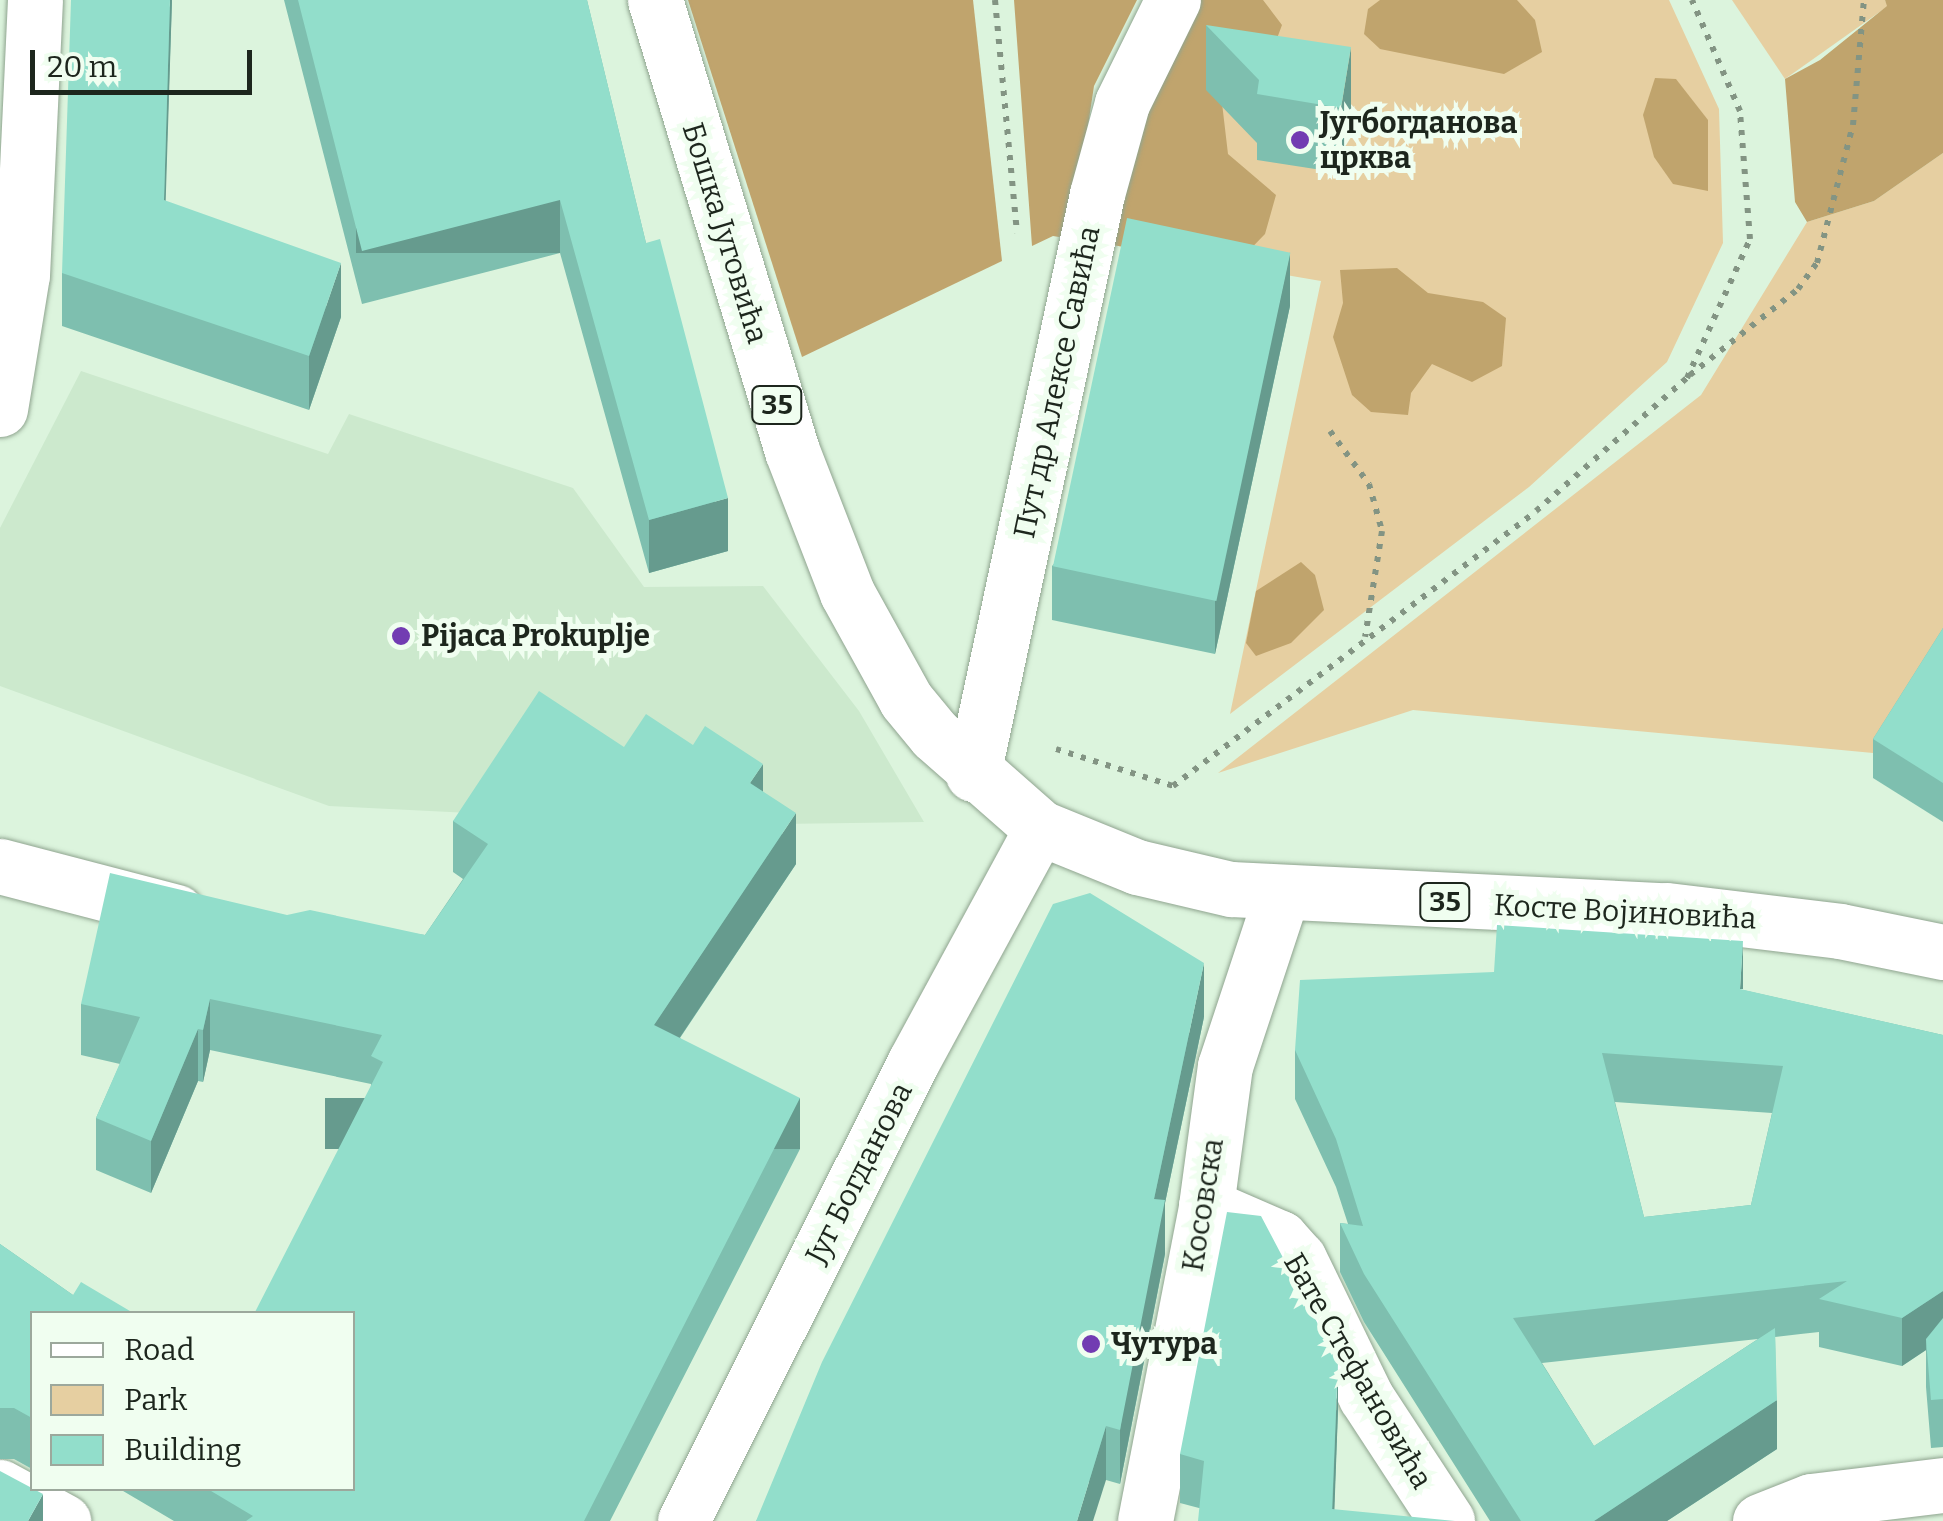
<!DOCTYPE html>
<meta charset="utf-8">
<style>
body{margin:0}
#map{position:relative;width:1943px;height:1521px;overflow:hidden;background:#dcf4dd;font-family:Bitter,serif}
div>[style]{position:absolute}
.built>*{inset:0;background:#cce9cd}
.green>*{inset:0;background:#e6cfa1}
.forest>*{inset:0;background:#c0a46d}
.path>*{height:6px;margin-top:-3px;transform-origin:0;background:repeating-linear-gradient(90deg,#839483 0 5px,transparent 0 13px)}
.roads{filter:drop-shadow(0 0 2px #8fa48f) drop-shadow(0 0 2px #8fa48f)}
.pedestrian>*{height:52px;margin:-26px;padding:0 26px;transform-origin:26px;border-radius:26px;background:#fff}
.minor>*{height:55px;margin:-27.5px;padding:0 27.5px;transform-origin:27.5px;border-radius:27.5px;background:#fff}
.primary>*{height:55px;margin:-27.5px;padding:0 27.5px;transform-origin:27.5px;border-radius:27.5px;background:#fff}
.wall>*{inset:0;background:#7ebfaf}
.shaded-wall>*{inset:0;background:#669b8e;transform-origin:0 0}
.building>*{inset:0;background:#92decb;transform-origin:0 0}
.dots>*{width:28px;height:28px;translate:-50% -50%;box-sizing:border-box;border:5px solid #f0fef0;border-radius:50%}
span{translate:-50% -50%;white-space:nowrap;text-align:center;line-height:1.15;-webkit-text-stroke:10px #f0fef0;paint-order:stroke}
.shield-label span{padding:2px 8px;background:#f0fef0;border:2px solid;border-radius:8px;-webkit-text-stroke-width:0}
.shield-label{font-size:28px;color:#1d261d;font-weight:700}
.poi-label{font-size:30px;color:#1d261d;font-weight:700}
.left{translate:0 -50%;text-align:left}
.street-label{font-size:30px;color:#1d261d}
.legend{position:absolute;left:30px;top:1311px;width:325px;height:180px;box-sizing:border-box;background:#f0fef0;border:2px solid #9ca89c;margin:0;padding:12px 18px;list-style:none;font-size:30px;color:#1d261d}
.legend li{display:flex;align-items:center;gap:20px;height:50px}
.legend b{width:50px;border:2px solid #9ca89c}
.scale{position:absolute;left:30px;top:50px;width:222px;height:45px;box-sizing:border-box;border:5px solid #1d261d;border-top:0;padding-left:12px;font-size:30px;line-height:35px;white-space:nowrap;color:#1d261d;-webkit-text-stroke:8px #f0fef0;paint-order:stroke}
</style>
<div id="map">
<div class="built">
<div style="clip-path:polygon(81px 371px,328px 454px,349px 414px,573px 488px,644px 587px,763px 586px,859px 711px,924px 822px,715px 825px,329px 806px,0 686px,0 528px)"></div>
</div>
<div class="green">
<div style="clip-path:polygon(1193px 0,1669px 0,1719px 109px,1723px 243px,1667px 362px,1529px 487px,1230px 714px,1321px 281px,1107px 244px)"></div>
<div style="clip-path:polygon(1732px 0,1885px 0,1888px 6px,1785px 79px)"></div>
<div style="clip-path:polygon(1943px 153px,1943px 651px,1873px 753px,1413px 710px,1218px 773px,1701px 395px,1807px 222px,1874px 201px)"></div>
</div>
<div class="forest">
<div style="clip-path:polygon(688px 0,973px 0,1002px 261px,802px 357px)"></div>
<div style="clip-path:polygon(1014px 0,1137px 0,1094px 86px,1071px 239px,1053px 236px,1032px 246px)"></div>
<div style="clip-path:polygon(1193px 0,1263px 0,1282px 25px,1266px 68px,1220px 86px,1228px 154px,1276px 195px,1265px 234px,1234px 266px,1107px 244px,1114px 194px)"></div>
<div style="clip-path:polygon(1380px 0,1517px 0,1535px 20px,1542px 52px,1504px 74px,1380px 49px,1364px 34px,1368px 9px)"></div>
<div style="clip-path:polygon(1885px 0,1943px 0,1943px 153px,1874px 201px,1807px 222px,1795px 202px,1785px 79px,1820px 60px,1887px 6px)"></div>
<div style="clip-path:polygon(1655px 78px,1676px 79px,1708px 120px,1708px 191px,1673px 184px,1654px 157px,1643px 115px)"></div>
<div style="clip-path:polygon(1397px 268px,1428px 293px,1483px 302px,1506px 318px,1502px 366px,1472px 382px,1432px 364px,1411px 393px,1408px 415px,1371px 412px,1352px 395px,1333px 337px,1343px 303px,1340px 270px)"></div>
<div style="clip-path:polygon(1301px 562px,1315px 575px,1324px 610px,1291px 643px,1256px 656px,1246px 643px,1256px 591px)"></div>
</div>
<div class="path">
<div style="left:995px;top:0;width:234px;rotate:84.6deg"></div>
<div style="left:1690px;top:375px;width:138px;rotate:-38.5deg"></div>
<div style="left:1798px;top:289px;width:32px;rotate:-54deg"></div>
<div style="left:1817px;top:263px;width:143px;rotate:-75.4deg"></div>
<div style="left:1853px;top:125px;width:125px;rotate:-85deg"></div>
<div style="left:1330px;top:431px;width:66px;rotate:53.7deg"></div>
<div style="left:1369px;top:484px;width:49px;rotate:74.5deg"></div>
<div style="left:1382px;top:531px;width:107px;rotate:99.1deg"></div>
<div style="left:1056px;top:749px;width:123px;rotate:17.5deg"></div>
<div style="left:1173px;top:786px;width:455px;rotate:-37.1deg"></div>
<div style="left:1536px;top:511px;width:201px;rotate:-41.4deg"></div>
<div style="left:1687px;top:378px;width:153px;rotate:-65.6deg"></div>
<div style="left:1750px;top:239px;width:128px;rotate:-94.5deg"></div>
<div style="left:1740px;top:111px;width:121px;rotate:-113.4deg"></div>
</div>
<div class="roads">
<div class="pedestrian">
<div style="left:684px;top:1521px;width:513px;rotate:-63.39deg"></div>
<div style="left:914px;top:1062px;width:266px;rotate:-61.5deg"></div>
</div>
<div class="minor">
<div style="left:973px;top:774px;width:593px;rotate:-77.93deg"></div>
<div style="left:1097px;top:194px;width:94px;rotate:-74.6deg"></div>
<div style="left:1122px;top:103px;width:115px;rotate:-63.7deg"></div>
<div style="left:0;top:866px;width:182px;rotate:14.6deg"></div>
<div style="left:1206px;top:1206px;width:81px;rotate:23.4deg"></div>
<div style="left:1280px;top:1238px;width:28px;rotate:48deg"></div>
<div style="left:1299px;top:1259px;width:153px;rotate:64.1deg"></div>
<div style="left:1366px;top:1397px;width:148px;rotate:56.8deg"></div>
<div style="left:0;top:1487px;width:72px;rotate:28.4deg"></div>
<div style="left:1145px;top:1521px;width:321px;rotate:-79deg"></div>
<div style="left:1206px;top:1206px;width:141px;rotate:-82.3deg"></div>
<div style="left:1225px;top:1066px;width:181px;rotate:-71.7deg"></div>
<div style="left:1760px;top:1521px;width:55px;rotate:-21.4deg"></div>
<div style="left:1811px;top:1501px;width:133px;rotate:-6.9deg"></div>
</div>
<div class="primary">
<div style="left:655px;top:0;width:471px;rotate:73.1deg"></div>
<div style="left:792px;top:451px;width:152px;rotate:68.8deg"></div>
<div style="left:847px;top:593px;width:122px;rotate:61.1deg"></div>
<div style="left:906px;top:700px;width:45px;rotate:50.4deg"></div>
<div style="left:935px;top:735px;width:141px;rotate:41.3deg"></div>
<div style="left:1041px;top:828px;width:104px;rotate:22.1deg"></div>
<div style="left:1137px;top:867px;width:97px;rotate:13.2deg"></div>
<div style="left:1231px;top:889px;width:437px;rotate:2.8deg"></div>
<div style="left:1667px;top:910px;width:174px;rotate:6.9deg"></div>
<div style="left:1840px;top:931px;width:105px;rotate:11.5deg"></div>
<div style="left:0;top:409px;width:136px;rotate:-80.7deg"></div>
<div style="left:22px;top:275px;width:275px;rotate:-87.3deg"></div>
</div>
</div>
<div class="wall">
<div style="clip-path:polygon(172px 0,165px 201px,341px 317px,309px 410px,62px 326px,62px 273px)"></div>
<div style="clip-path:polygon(284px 0,587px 0,646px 243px,728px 551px,649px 573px,560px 253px,362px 304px)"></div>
<div style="clip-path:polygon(1206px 25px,1351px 112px,1341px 173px,1257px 160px,1257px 143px,1206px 90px)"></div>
<div style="clip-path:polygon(1290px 306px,1215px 654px,1052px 620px,1052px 566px)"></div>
<div style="clip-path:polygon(1943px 628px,1943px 822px,1873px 778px,1873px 739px)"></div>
<div style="clip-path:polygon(624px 747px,763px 792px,796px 864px,680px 1038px,800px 1149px,610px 1521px,174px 1521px,118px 1488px,352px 1488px,371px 1084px,210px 1050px,203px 1082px,198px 1081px,151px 1193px,96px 1170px,96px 1118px,120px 1064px,81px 1055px,81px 1004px,287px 915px,425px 935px,463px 879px,453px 872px,453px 821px)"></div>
<div style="clip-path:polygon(evenodd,1743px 990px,1943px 1035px,1943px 1447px,1931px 1448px,1926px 1387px,1926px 1350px,1902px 1366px,1819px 1347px,1819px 1332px,1775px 1337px,1777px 1449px,1667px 1521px,1490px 1521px,1364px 1322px,1340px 1272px,1340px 1223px,1348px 1224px,1336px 1187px,1295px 1099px,1295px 1050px,1743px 990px,1615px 1102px,1772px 1113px,1751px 1205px,1644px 1217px,1615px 1102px,1743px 990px,1758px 1339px,1594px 1446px,1542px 1363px,1739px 1341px,1758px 1339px)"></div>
<div style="clip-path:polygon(1204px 1017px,1165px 1203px,1165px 1254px,1120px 1484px,1106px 1480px,756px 1521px)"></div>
<div style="clip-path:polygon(0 1244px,73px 1295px,32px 1314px,32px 1469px,14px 1459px,0 1459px)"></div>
<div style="clip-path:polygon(1338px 1410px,1334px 1509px,1199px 1508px,1180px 1503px,1180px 1454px)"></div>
</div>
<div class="shaded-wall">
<div style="clip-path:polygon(170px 0,172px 0,164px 254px,164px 200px)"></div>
<div style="clip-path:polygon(1351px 47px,1351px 112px,1341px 173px,1341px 108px)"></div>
<div style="left:560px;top:200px;width:53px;height:204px;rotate:90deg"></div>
<div style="clip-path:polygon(1290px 252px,1290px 306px,1215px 654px,1215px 600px)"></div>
<div style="clip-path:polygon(341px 263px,341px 317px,309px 410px,309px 356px)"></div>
<div style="clip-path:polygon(728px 498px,728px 551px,649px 573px,649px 520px)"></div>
<div style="clip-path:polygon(763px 764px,763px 815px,750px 783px)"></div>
<div style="clip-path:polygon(796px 813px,796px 864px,654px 1076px,654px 1025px)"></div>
<div style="clip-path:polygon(1743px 941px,1743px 989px,1740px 989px)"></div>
<div style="clip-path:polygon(1204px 963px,1204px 1017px,1165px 1203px,1165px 1254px,1120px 1484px,1120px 1430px,1154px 1199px)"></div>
<div style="clip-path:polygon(210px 999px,210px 1050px,203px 1082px,203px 1030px)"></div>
<div style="clip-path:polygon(198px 1029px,198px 1081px,151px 1193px,151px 1141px)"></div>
<div style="left:800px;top:1098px;width:51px;height:475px;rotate:90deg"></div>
<div style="clip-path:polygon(1943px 1291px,1943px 1339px,1926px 1339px,1926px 1350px,1902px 1366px,1902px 1318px)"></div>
<div style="clip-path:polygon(1338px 1362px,1338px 1410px,1334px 1521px,1332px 1521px)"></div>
<div style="clip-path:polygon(1777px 1400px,1777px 1449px,1667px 1521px,1594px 1521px)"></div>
<div style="clip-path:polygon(1106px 1426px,1106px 1480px,1093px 1521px,1077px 1521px)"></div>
<div style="clip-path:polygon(43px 1494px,43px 1521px,28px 1521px)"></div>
</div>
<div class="building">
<div style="clip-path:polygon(71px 0,170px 0,164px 200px,341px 263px,309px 356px,62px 273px)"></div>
<div style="clip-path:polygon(298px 0,587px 0,646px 243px,660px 239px,728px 498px,649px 520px,560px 200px,362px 251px)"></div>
<div style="clip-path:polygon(1206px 25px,1351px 47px,1341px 108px,1257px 94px,1259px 80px)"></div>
<div style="left:1127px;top:218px;width:167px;height:356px;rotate:12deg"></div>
<div style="clip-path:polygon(1943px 628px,1943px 783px,1873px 739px)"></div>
<div style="clip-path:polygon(539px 691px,624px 747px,646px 714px,693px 745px,705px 726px,763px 764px,750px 783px,796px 813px,654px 1025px,800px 1098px,584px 1521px,246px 1521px,253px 1516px,206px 1488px,352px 1488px,352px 1314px,254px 1314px,383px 1062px,371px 1056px,382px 1035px,210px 999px,203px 1030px,198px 1029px,151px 1141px,96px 1118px,140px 1017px,81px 1004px,110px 873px,287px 915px,310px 910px,425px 935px,488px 844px,453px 821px)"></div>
<div style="clip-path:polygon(1090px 893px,1204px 963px,1154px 1199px,1165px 1200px,1120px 1430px,1106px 1426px,1077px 1521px,756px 1521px,822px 1362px,1053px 904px)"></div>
<div style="clip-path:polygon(evenodd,1497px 925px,1743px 941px,1740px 989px,1943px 1035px,1943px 1291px,1902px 1318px,1819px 1299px,1847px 1281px,1513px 1318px,1594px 1446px,1775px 1328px,1777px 1400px,1594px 1521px,1521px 1521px,1364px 1274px,1340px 1223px,1363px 1226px,1336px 1139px,1295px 1050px,1300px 980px,1494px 972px,1497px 925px,1602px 1053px,1783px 1066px,1751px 1205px,1644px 1217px,1602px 1053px)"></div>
<div style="clip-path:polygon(1227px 1212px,1261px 1216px,1338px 1362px,1332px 1509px,1455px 1521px,1198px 1521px,1204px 1461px,1180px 1454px)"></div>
<div style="clip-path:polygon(0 1244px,73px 1295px,81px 1282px,135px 1314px,32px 1314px,32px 1418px,14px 1408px,0 1408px)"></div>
<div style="clip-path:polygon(1943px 1318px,1943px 1399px,1931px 1400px,1926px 1339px)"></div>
<div style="clip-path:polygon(0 1471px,43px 1494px,28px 1521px,0 1521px)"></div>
</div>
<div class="dots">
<div style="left:1300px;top:140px;background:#723cb2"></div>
<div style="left:401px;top:636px;background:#723cb2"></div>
<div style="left:1091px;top:1344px;background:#723cb2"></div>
</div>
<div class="shield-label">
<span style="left:777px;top:405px">35</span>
<span style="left:1445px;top:902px">35</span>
</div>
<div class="poi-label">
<span class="left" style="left:1320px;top:140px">Југбогданова<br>црква</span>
<span class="left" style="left:421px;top:636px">Pijaca Prokuplje</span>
<span class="left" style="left:1111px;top:1344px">Чутура</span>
</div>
<div class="street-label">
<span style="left:725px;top:233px;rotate:73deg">Бошка Југовића</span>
<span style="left:1057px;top:382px;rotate:-78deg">Пут др Алексе Савића</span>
<span style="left:1625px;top:912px;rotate:3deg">Косте Војиновића</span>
<span style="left:859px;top:1173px;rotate:-63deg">Југ Богданова</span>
<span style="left:1203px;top:1205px;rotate:-81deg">Косовска</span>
<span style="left:1358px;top:1371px;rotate:60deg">Бате Стефановића</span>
</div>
<ul class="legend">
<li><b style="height:12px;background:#fff"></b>Road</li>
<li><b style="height:28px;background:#e6cfa1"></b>Park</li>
<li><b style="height:28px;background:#92decb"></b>Building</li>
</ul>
<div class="scale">20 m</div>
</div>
